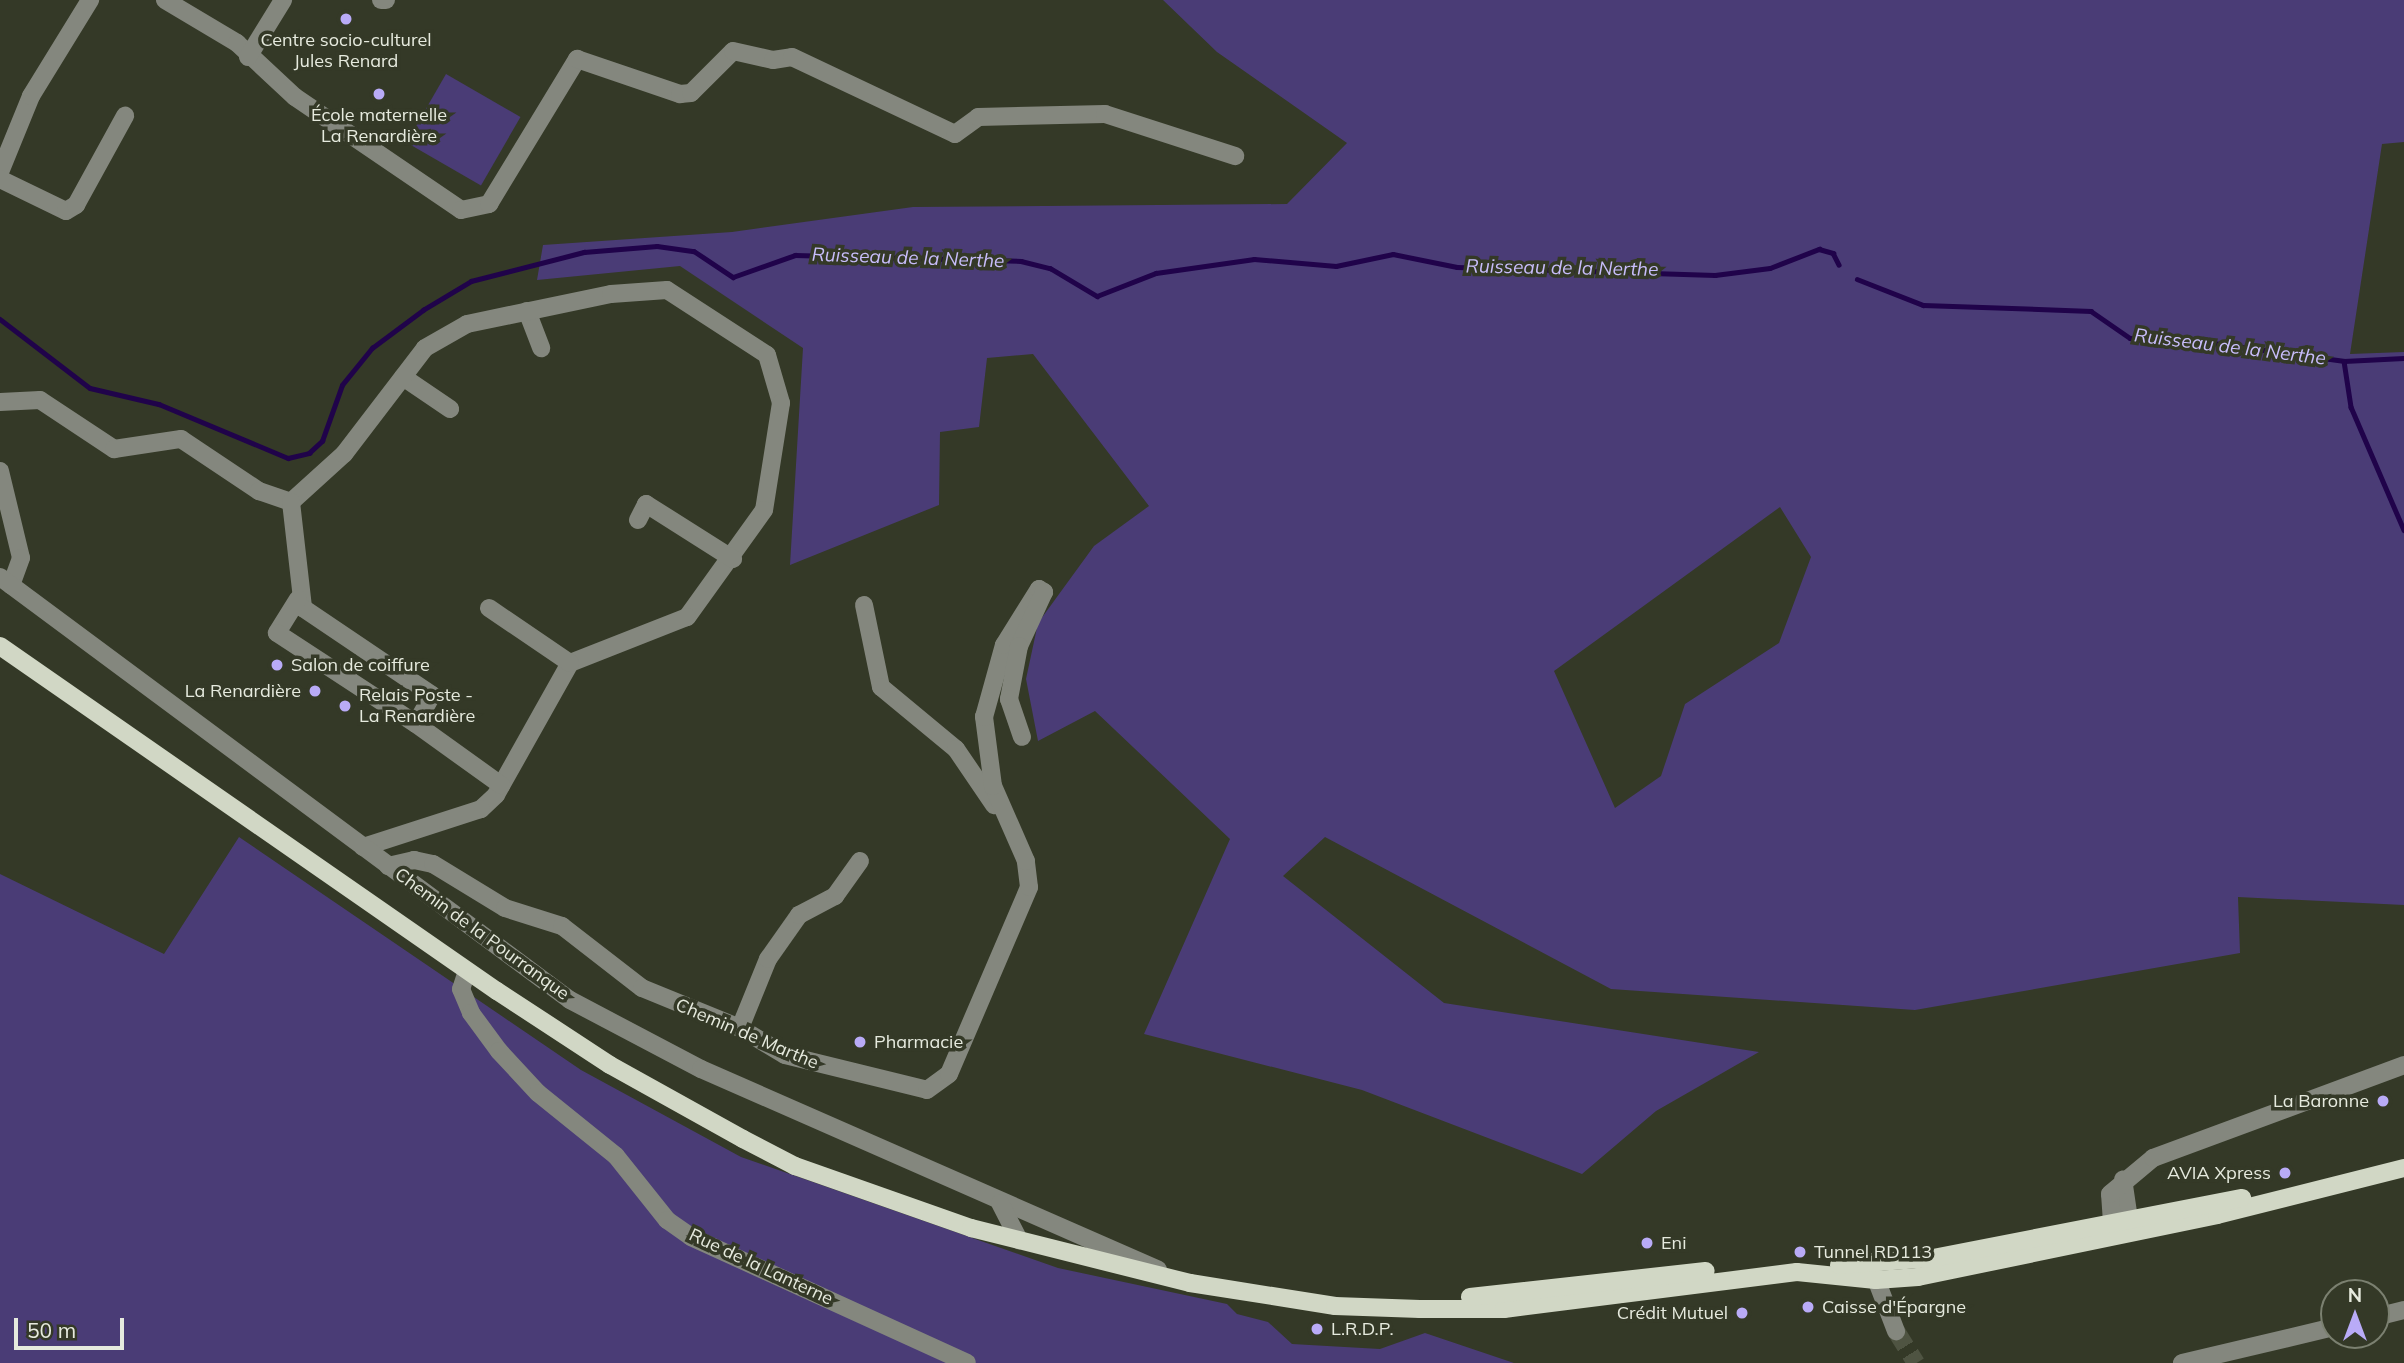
<!DOCTYPE html>
<meta charset="utf-8">
<style>
body{margin:0}
#map{position:relative;width:2404px;height:1363px;overflow:hidden;background:#343927;font-family:Mulish,sans-serif}
div>[style]{position:absolute}
.green>*{inset:0;background:#4a3c76;transform-origin:0 0}
.stream>*{height:4.5px;margin:-2.25px;padding:0 2.25px;transform-origin:2.25px;border-radius:2.25px;background:#20034a}
.minor-tunnel>*{height:18px;margin-top:-9px;transform-origin:0;background:repeating-linear-gradient(90deg,#4f5442 0 18px,transparent 0 27px)}
.minor>*{height:18px;margin:-9px;padding:0 9px;transform-origin:9px;border-radius:9px;background:#84877e}
.major>*{height:18px;margin:-9px;padding:0 9px;transform-origin:9px;border-radius:9px;background:#d1d7c5}
.dots>*{width:19px;height:19px;translate:-50% -50%;box-sizing:border-box;border:4px solid #343927;border-radius:50%}
span{translate:-50% -50%;white-space:nowrap;text-align:center;line-height:1.15;-webkit-text-stroke:7px #343927;paint-order:stroke}
.poi-label{font-size:18px;color:#e6eade}
.left{translate:0 -50%;text-align:left}
.right{translate:-100% -50%;text-align:right}
.street-label{font-size:18px;color:#e6eade}
.water-label{font-size:19px;color:#c8bdfb;font-style:italic}
.north{position:absolute;left:2320px;top:1279px;width:70px;height:70px;box-sizing:border-box;background:#343927;border:2px solid #7b8070;border-radius:50%;rotate:0deg;font-size:19px;font-weight:700;line-height:28px;text-align:center;color:#e6eade}
.north::after{content:'';display:block;margin:auto;width:24px;height:32px;background:#b9abf7;clip-path:polygon(50% 0,100% 100%,50% 72%,0 100%)}
.scale{position:absolute;left:14px;top:1318px;width:110px;height:32px;box-sizing:border-box;border:4px solid #e6eade;border-top:0;padding-left:9px;font-size:21px;line-height:24px;white-space:nowrap;color:#e6eade;-webkit-text-stroke:5px #343927;paint-order:stroke}
</style>
<div id="map">
<div class="green">
<div style="clip-path:polygon(evenodd,1163px 0,2404px 0,2404px 142px,2382px 144px,2350px 354px,2404px 352px,2404px 905px,2238px 897px,2240px 953px,1915px 1010px,1611px 989px,1325px 837px,1283px 876px,1444px 1003px,1759px 1052px,1656px 1111px,1582px 1174px,1362px 1090px,1144px 1034px,1230px 839px,1095px 711px,1038px 741px,1026px 679px,1038px 623px,1094px 546px,1149px 506px,1033px 354px,987px 358px,979px 427px,940px 432px,939px 505px,790px 565px,803px 348px,680px 266px,537px 280px,543px 245px,732px 232px,913px 207px,1287px 204px,1347px 143px,1217px 52px,1163px 0,1780px 507px,1811px 557px,1779px 643px,1685px 704px,1661px 776px,1615px 808px,1554px 671px,1780px 507px)"></div>
<div style="left:446px;top:74px;width:86px;height:79px;rotate:30deg"></div>
<div style="clip-path:polygon(239px 837px,581px 1070px,741px 1157px,1058px 1268px,1227px 1304px,1237px 1314px,1268px 1322px,1292px 1344px,1380px 1349px,1425px 1333px,1514px 1363px,0 1363px,0 874px,164px 954px)"></div>
</div>
<div class="stream">
<div style="left:1857px;top:279px;width:71px;rotate:21.5deg"></div>
<div style="left:1923px;top:305px;width:168px;rotate:2deg"></div>
<div style="left:2091px;top:311px;width:47px;rotate:34.7deg"></div>
<div style="left:2130px;top:338px;width:24px;rotate:9deg"></div>
<div style="left:2154px;top:342px;width:23px;rotate:-10deg"></div>
<div style="left:2177px;top:338px;width:169px;rotate:7.8deg"></div>
<div style="left:2344px;top:361px;width:60px;rotate:-2.9deg"></div>
<div style="left:0;top:319px;width:113px;rotate:37.5deg"></div>
<div style="left:90px;top:388px;width:71px;rotate:13.1deg"></div>
<div style="left:159px;top:404px;width:140px;rotate:22.7deg"></div>
<div style="left:288px;top:458px;width:22px;rotate:-13deg"></div>
<div style="left:309px;top:453px;width:18px;rotate:-43deg"></div>
<div style="left:322px;top:441px;width:59px;rotate:-70.3deg"></div>
<div style="left:342px;top:385px;width:48px;rotate:-51deg"></div>
<div style="left:372px;top:348px;width:64px;rotate:-36.7deg"></div>
<div style="left:423px;top:310px;width:56px;rotate:-31.1deg"></div>
<div style="left:471px;top:281px;width:117px;rotate:-14.4deg"></div>
<div style="left:584px;top:252px;width:73px;rotate:-4.7deg"></div>
<div style="left:657px;top:246px;width:37px;rotate:8deg"></div>
<div style="left:694px;top:251px;width:47px;rotate:33.7deg"></div>
<div style="left:733px;top:277px;width:66px;rotate:-19.5deg"></div>
<div style="left:795px;top:255px;width:226px;rotate:1.5deg"></div>
<div style="left:1021px;top:261px;width:30px;rotate:14deg"></div>
<div style="left:1050px;top:268px;width:55px;rotate:30.8deg"></div>
<div style="left:1097px;top:296px;width:63px;rotate:-21.3deg"></div>
<div style="left:1156px;top:273px;width:99px;rotate:-8.1deg"></div>
<div style="left:1254px;top:259px;width:82px;rotate:4.9deg"></div>
<div style="left:1336px;top:266px;width:58px;rotate:-11.9deg"></div>
<div style="left:1393px;top:254px;width:65px;rotate:11.5deg"></div>
<div style="left:1457px;top:267px;width:258px;rotate:1.8deg"></div>
<div style="left:1715px;top:275px;width:55px;rotate:-7.3deg"></div>
<div style="left:1770px;top:268px;width:53px;rotate:-21.2deg"></div>
<div style="left:1819px;top:249px;width:15px;rotate:16deg"></div>
<div style="left:1833px;top:253px;width:13px;rotate:63deg"></div>
<div style="left:2344px;top:361px;width:47px;rotate:81.3deg"></div>
<div style="left:2351px;top:407px;width:134px;rotate:66.7deg"></div>
</div>
<div class="minor-tunnel">
<div style="left:1896px;top:1331px;width:38px;rotate:58deg"></div>
</div>
<div class="minor">
<div style="left:165px;top:0;width:84px;rotate:30.8deg"></div>
<div style="left:237px;top:43px;width:79px;rotate:43deg"></div>
<div style="left:295px;top:97px;width:201px;rotate:34.2deg"></div>
<div style="left:461px;top:210px;width:29px;rotate:-12deg"></div>
<div style="left:489px;top:204px;width:170px;rotate:-58.7deg"></div>
<div style="left:577px;top:59px;width:109px;rotate:18.8deg"></div>
<div style="left:680px;top:94px;width:11px;rotate:-5deg"></div>
<div style="left:691px;top:93px;width:59px;rotate:-45deg"></div>
<div style="left:733px;top:51px;width:41px;rotate:12.7deg"></div>
<div style="left:773px;top:60px;width:19px;rotate:-9deg"></div>
<div style="left:792px;top:57px;width:180px;rotate:25.3deg"></div>
<div style="left:955px;top:134px;width:29px;rotate:-36deg"></div>
<div style="left:978px;top:117px;width:127px;rotate:-1.4deg"></div>
<div style="left:1105px;top:114px;width:137px;rotate:17.9deg"></div>
<div style="left:381px;top:0;width:5px"></div>
<div style="left:248px;top:57px;width:67px;rotate:-58.4deg"></div>
<div style="left:0;top:172px;width:82px;rotate:-67.8deg"></div>
<div style="left:31px;top:96px;width:113px;rotate:-58.4deg"></div>
<div style="left:0;top:179px;width:73px;rotate:25.9deg"></div>
<div style="left:66px;top:211px;width:12px;rotate:-31deg"></div>
<div style="left:76px;top:205px;width:102px;rotate:-61.2deg"></div>
<div style="left:527px;top:311px;width:40px;rotate:69deg"></div>
<div style="left:403px;top:377px;width:57px;rotate:34.2deg"></div>
<div style="left:0;top:402px;width:40px;rotate:-2.9deg"></div>
<div style="left:40px;top:400px;width:89px;rotate:33.5deg"></div>
<div style="left:114px;top:449px;width:68px;rotate:-8.5deg"></div>
<div style="left:181px;top:439px;width:94px;rotate:33.7deg"></div>
<div style="left:259px;top:491px;width:34px;rotate:19deg"></div>
<div style="left:291px;top:502px;width:72px;rotate:-42.2deg"></div>
<div style="left:344px;top:454px;width:133px;rotate:-52.6deg"></div>
<div style="left:425px;top:348px;width:48px;rotate:-29.7deg"></div>
<div style="left:467px;top:324px;width:147px;rotate:-11.8deg"></div>
<div style="left:611px;top:294px;width:56px;rotate:-4.1deg"></div>
<div style="left:667px;top:290px;width:119px;rotate:33deg"></div>
<div style="left:767px;top:355px;width:50px;rotate:73.7deg"></div>
<div style="left:781px;top:403px;width:108px;rotate:99deg"></div>
<div style="left:764px;top:510px;width:132px;rotate:125.7deg"></div>
<div style="left:687px;top:617px;width:126px;rotate:158.5deg"></div>
<div style="left:570px;top:663px;width:151px;rotate:119.3deg"></div>
<div style="left:496px;top:795px;width:21px;rotate:137deg"></div>
<div style="left:481px;top:809px;width:124px;rotate:162.1deg"></div>
<div style="left:0;top:471px;width:89px;rotate:76.4deg"></div>
<div style="left:21px;top:558px;width:29px;rotate:110deg"></div>
<div style="left:291px;top:502px;width:107px;rotate:83.5deg"></div>
<div style="left:303px;top:608px;width:156px;rotate:34deg"></div>
<div style="left:432px;top:695px;width:33px;rotate:119deg"></div>
<div style="left:416px;top:724px;width:105px;rotate:35.7deg"></div>
<div style="left:638px;top:520px;width:18px;rotate:-63deg"></div>
<div style="left:646px;top:504px;width:103px;rotate:32.3deg"></div>
<div style="left:0;top:577px;width:710px;rotate:36.58deg"></div>
<div style="left:570px;top:1000px;width:148px;rotate:27.8deg"></div>
<div style="left:701px;top:1069px;width:499px;rotate:23.7deg"></div>
<div style="left:298px;top:599px;width:40px;rotate:122deg"></div>
<div style="left:277px;top:633px;width:166px;rotate:33.2deg"></div>
<div style="left:864px;top:605px;width:84px;rotate:78.3deg"></div>
<div style="left:881px;top:687px;width:97px;rotate:39.6deg"></div>
<div style="left:956px;top:749px;width:68px;rotate:55.8deg"></div>
<div style="left:489px;top:608px;width:98px;rotate:34.2deg"></div>
<div style="left:388px;top:866px;width:27px;rotate:-13deg"></div>
<div style="left:414px;top:860px;width:19px;rotate:12deg"></div>
<div style="left:433px;top:864px;width:84px;rotate:31.4deg"></div>
<div style="left:505px;top:908px;width:60px;rotate:17.5deg"></div>
<div style="left:562px;top:926px;width:101px;rotate:37.8deg"></div>
<div style="left:642px;top:988px;width:106px;rotate:22.2deg"></div>
<div style="left:740px;top:1028px;width:52px;rotate:31deg"></div>
<div style="left:785px;top:1055px;width:146px;rotate:13.8deg"></div>
<div style="left:927px;top:1090px;width:27px;rotate:-36deg"></div>
<div style="left:949px;top:1074px;width:203px;rotate:-66.8deg"></div>
<div style="left:1029px;top:887px;width:26px;rotate:-97deg"></div>
<div style="left:1026px;top:861px;width:82px;rotate:-113.7deg"></div>
<div style="left:993px;top:786px;width:70px;rotate:-97.4deg"></div>
<div style="left:984px;top:717px;width:75px;rotate:-74.5deg"></div>
<div style="left:1004px;top:645px;width:66px;rotate:-58deg"></div>
<div style="left:1039px;top:589px;width:6px;rotate:31deg"></div>
<div style="left:1044px;top:592px;width:60px;rotate:114.8deg"></div>
<div style="left:1019px;top:646px;width:54px;rotate:100.7deg"></div>
<div style="left:1009px;top:699px;width:40px;rotate:71.1deg"></div>
<div style="left:467px;top:971px;width:19px;rotate:108deg"></div>
<div style="left:461px;top:989px;width:26px;rotate:67deg"></div>
<div style="left:471px;top:1013px;width:47px;rotate:53.6deg"></div>
<div style="left:499px;top:1051px;width:57px;rotate:47.1deg"></div>
<div style="left:538px;top:1093px;width:100px;rotate:38.9deg"></div>
<div style="left:616px;top:1156px;width:82px;rotate:51.4deg"></div>
<div style="left:667px;top:1220px;width:29px;rotate:35deg"></div>
<div style="left:691px;top:1237px;width:303px;rotate:24.5deg"></div>
<div style="left:740px;top:1028px;width:74px;rotate:-67.9deg"></div>
<div style="left:768px;top:959px;width:54px;rotate:-54.8deg"></div>
<div style="left:799px;top:915px;width:41px;rotate:-27.8deg"></div>
<div style="left:835px;top:896px;width:43px;rotate:-54.5deg"></div>
<div style="left:1000px;top:1203px;width:42px;rotate:62.8deg"></div>
<div style="left:2116px;top:1225px;width:14px;rotate:-25deg"></div>
<div style="left:2129px;top:1219px;width:40px;rotate:-98.5deg"></div>
<div style="left:2127px;top:1227px;width:16px;rotate:-162deg"></div>
<div style="left:2112px;top:1222px;width:28px;rotate:-94deg"></div>
<div style="left:2110px;top:1194px;width:56px;rotate:-39.9deg"></div>
<div style="left:2153px;top:1158px;width:268px;rotate:-20.3deg"></div>
<div style="left:1871px;top:1266px;width:70px;rotate:69deg"></div>
<div style="left:2376px;top:1317px;width:29px;rotate:-14deg"></div>
<div style="left:2182px;top:1363px;width:156px;rotate:-13.3deg"></div>
</div>
<div class="major">
<div style="left:0;top:646px;width:605px;rotate:34.77deg"></div>
<div style="left:497px;top:991px;width:135px;rotate:33.2deg"></div>
<div style="left:610px;top:1065px;width:152px;rotate:29.1deg"></div>
<div style="left:743px;top:1139px;width:59px;rotate:27.4deg"></div>
<div style="left:795px;top:1166px;width:187px;rotate:19.4deg"></div>
<div style="left:971px;top:1228px;width:226px;rotate:14.1deg"></div>
<div style="left:1190px;top:1283px;width:147px;rotate:9deg"></div>
<div style="left:1335px;top:1306px;width:85px;rotate:2deg"></div>
<div style="left:1420px;top:1309px;width:84px"></div>
<div style="left:1504px;top:1309px;width:295px;rotate:-7.2deg"></div>
<div style="left:1797px;top:1272px;width:79px;rotate:5.8deg"></div>
<div style="left:1876px;top:1280px;width:42px;rotate:-4.1deg"></div>
<div style="left:1918px;top:1277px;width:305px;rotate:-11.7deg"></div>
<div style="left:2217px;top:1215px;width:193px;rotate:-14.1deg"></div>
<div style="left:1839px;top:1265px;width:94px;rotate:-4.3deg"></div>
<div style="left:1933px;top:1258px;width:315px;rotate:-11deg"></div>
<div style="left:1470px;top:1297px;width:237px;rotate:-6.3deg"></div>
</div>
<div class="dots">
<div style="left:346px;top:19px;background:#b9abf7"></div>
<div style="left:379px;top:94px;background:#b9abf7"></div>
<div style="left:277px;top:665px;background:#b9abf7"></div>
<div style="left:315px;top:691px;background:#b9abf7"></div>
<div style="left:345px;top:706px;background:#b9abf7"></div>
<div style="left:860px;top:1042px;background:#b9abf7"></div>
<div style="left:2383px;top:1101px;background:#b9abf7"></div>
<div style="left:2285px;top:1173px;background:#b9abf7"></div>
<div style="left:1647px;top:1243px;background:#b9abf7"></div>
<div style="left:1800px;top:1252px;background:#b9abf7"></div>
<div style="left:1808px;top:1307px;background:#b9abf7"></div>
<div style="left:1742px;top:1313px;background:#b9abf7"></div>
<div style="left:1317px;top:1329px;background:#b9abf7"></div>
</div>
<div class="poi-label">
<span style="left:346px;top:51px">Centre socio-culturel<br>Jules Renard</span>
<span style="left:379px;top:126px">École maternelle<br>La Renardière</span>
<span class="left" style="left:291px;top:665px">Salon de coiffure</span>
<span class="right" style="left:301px;top:691px">La Renardière</span>
<span class="left" style="left:359px;top:706px">Relais Poste -<br>La Renardière</span>
<span class="left" style="left:874px;top:1042px">Pharmacie</span>
<span class="right" style="left:2369px;top:1101px">La Baronne</span>
<span class="right" style="left:2271px;top:1173px">AVIA Xpress</span>
<span class="left" style="left:1661px;top:1243px">Eni</span>
<span class="left" style="left:1814px;top:1252px">Tunnel RD113</span>
<span class="left" style="left:1822px;top:1307px">Caisse d'Épargne</span>
<span class="right" style="left:1728px;top:1313px">Crédit Mutuel</span>
<span class="left" style="left:1331px;top:1329px">L.R.D.P.</span>
</div>
<div class="street-label">
<span style="left:482px;top:934px;rotate:36deg">Chemin de la Pourranque</span>
<span style="left:747px;top:1034px;rotate:23deg">Chemin de Marthe</span>
<span style="left:761px;top:1267px;rotate:25deg">Rue de la Lanterne</span>
</div>
<div class="water-label">
<span style="left:908px;top:258px;rotate:2deg">Ruisseau de la Nerthe</span>
<span style="left:1562px;top:268px;rotate:1deg">Ruisseau de la Nerthe</span>
<span style="left:2230px;top:347px;rotate:7deg">Ruisseau de la Nerthe</span>
</div>
<div class="north">N</div>
<div class="scale">50 m</div>
</div>
